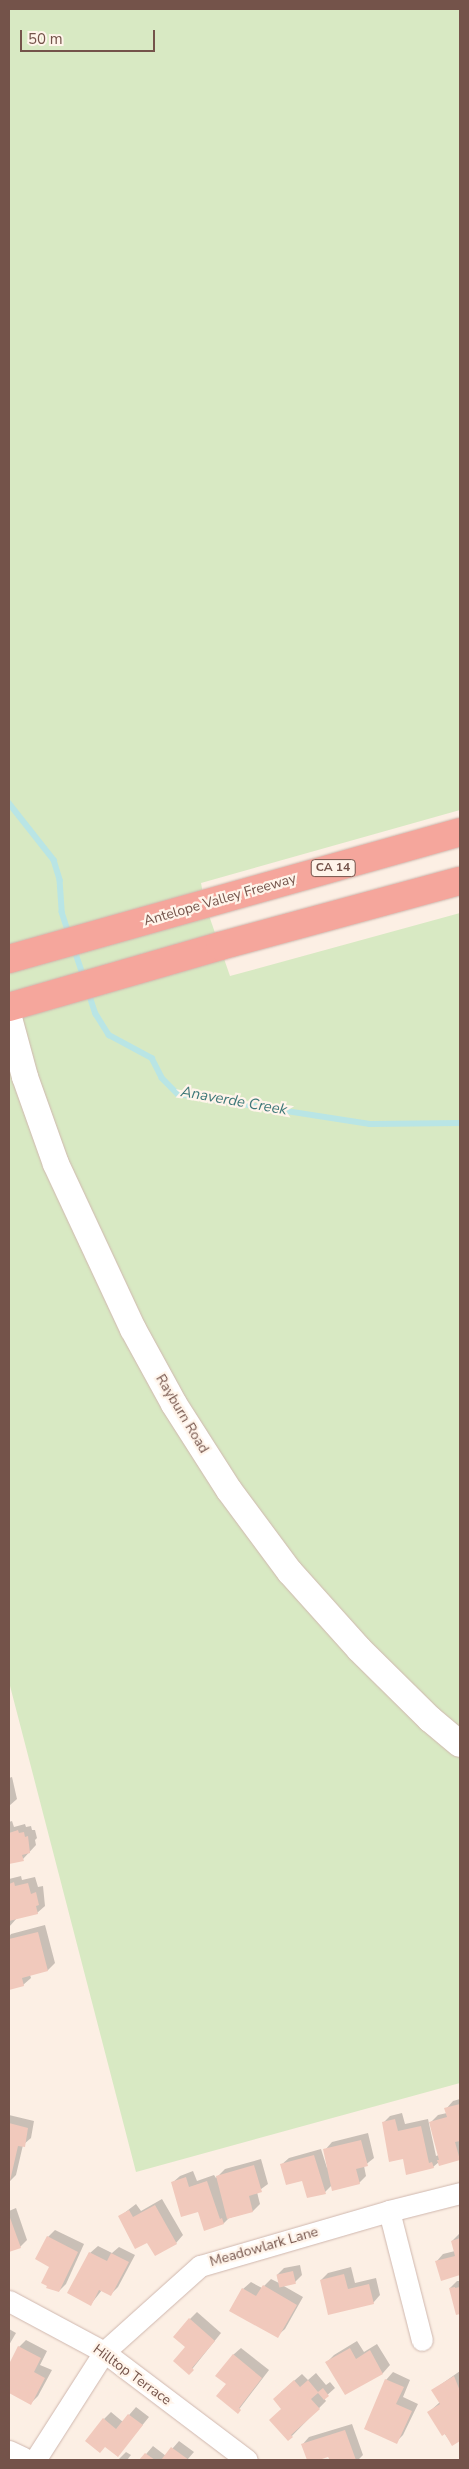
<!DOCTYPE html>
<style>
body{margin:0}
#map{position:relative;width:469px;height:2469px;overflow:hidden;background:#fcefe4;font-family:"Nunito Sans",sans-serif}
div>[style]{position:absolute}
.green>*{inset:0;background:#d8e9c3}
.shadow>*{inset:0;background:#0003}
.stream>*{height:5.5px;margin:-2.75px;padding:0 2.75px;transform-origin:2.75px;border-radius:2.75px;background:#b9e5e5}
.building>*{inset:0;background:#f1c9bc;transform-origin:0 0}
.roads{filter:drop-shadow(0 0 1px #cfb7ae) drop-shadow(0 0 1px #cfb7ae)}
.minor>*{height:21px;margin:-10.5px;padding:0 10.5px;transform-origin:10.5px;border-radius:10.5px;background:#fff}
.tertiary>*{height:26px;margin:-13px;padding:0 13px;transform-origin:13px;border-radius:13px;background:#fff}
.motorway>*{height:28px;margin:-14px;padding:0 14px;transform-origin:14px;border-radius:14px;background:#f5a69c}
span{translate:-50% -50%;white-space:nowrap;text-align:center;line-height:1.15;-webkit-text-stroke:4.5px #fff4ea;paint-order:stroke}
.shield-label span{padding:1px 4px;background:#fff4ea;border:1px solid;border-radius:4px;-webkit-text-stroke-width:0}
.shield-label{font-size:12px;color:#74534a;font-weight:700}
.street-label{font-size:14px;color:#74534a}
.water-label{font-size:15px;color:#3e7879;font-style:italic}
.frame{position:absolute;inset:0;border:10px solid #74534a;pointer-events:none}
.scale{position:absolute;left:20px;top:30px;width:135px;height:22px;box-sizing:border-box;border:2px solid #74534a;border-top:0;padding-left:6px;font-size:15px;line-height:18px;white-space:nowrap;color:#74534a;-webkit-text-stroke:4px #fff4ea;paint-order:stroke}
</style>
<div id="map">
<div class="green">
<div style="clip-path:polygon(9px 9px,460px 9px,460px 810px,201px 883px,205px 904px,230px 976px,460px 913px,460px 2083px,136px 2172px,9px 1682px)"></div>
</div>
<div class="shadow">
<div style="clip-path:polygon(12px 1777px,17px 1799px,9px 1806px,9px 1778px)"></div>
<div style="clip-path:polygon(12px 1821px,14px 1827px,25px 1824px,26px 1827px,31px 1826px,32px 1830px,35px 1830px,37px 1838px,35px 1840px,36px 1845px,23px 1859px,9px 1863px,9px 1822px)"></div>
<div style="clip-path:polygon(21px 1876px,22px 1880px,35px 1877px,38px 1887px,43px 1886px,45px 1906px,37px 1913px,17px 1918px,9px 1927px,9px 1879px)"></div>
<div style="clip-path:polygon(45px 1925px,55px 1963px,48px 1970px,30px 1975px,31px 1978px,23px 1985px,9px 1989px,9px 1937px,11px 1934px)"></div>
<div style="clip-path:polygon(460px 2099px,460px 2158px,439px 2162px,433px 2167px,404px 2157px,383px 2123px,390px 2116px,402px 2113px,405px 2124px,428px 2119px,436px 2156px,439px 2155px,431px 2122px,438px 2115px,447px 2113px,446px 2109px,453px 2101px)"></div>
<div style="clip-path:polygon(9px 2115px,34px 2121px,31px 2138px,23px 2145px,16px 2175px,9px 2182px)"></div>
<div style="clip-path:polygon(368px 2133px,374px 2158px,364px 2166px,366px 2176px,359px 2183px,332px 2185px,325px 2192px,281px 2165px,289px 2158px,321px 2149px,327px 2168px,329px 2167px,325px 2150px,332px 2142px)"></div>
<div style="clip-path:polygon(261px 2159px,268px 2184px,257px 2192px,260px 2204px,253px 2211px,229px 2218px,224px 2223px,205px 2229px,198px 2210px,172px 2183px,180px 2176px,193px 2171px,197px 2181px,214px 2175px,216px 2178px,225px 2169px)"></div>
<div style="clip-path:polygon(162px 2199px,183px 2235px,176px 2243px,147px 2241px,119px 2217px,136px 2204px,141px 2211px)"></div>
<div style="clip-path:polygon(16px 2208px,27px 2240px,20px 2247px,9px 2251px,9px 2211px)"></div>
<div style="clip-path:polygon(55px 2230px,84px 2244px,66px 2284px,59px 2291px,51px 2267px,48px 2237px)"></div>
<div style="clip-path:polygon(459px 2234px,460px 2274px,442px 2280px,436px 2262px,443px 2254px,455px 2251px,452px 2241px)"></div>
<div style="clip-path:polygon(98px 2246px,112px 2253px,119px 2247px,135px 2255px,118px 2287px,111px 2294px,102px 2290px,91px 2304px,90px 2253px)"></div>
<div style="clip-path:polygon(300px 2265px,302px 2275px,295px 2282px,282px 2285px,303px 2297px,285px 2329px,277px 2336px,231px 2311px,243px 2289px,251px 2282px,262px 2288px,271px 2279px,279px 2283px,277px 2275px,284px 2268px)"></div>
<div style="clip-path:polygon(351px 2267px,355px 2283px,376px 2278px,380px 2295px,373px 2303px,321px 2280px,328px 2273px)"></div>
<div style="clip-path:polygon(457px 2281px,460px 2281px,460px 2312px,457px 2313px,450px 2288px)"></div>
<div style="clip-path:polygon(197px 2312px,221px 2333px,189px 2373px,187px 2347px,190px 2319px)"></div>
<div style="clip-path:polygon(9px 2329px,16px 2333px,9px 2345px)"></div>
<div style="clip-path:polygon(26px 2340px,47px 2351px,40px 2365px,52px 2370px,38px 2396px,31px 2403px,9px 2392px,9px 2367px,19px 2347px)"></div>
<div style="clip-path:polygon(357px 2341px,364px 2352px,377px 2344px,390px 2365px,383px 2373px,345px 2393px,327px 2362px,334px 2355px)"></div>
<div style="clip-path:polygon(241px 2348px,269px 2370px,237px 2412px,227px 2384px,233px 2355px)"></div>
<div style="clip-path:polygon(460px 2371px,460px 2439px,452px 2444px,429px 2412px,440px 2402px,433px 2390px)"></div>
<div style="clip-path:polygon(393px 2372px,410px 2380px,403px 2397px,418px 2404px,403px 2435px,396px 2442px,386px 2380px)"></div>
<div style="clip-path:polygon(316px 2373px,326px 2385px,330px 2382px,335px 2388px,324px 2398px,326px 2401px,288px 2440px,281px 2392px,302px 2374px,308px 2380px)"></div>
<div style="clip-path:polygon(136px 2407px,149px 2417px,118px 2455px,104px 2419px,111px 2412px,123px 2422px)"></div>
<div style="clip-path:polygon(352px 2424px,363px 2455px,358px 2460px,331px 2460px,329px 2455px,308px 2460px,302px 2445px,309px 2437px)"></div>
<div style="clip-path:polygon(179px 2441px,194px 2452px,187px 2460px,141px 2460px,153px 2446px,166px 2456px)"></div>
<div style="clip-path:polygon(126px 2452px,131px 2455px,127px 2460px,118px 2460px)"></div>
</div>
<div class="stream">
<div style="left:9px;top:803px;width:73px;rotate:51.7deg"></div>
<div style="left:54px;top:860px;width:21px;rotate:73deg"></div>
<div style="left:60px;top:880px;width:32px;rotate:86deg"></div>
<div style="left:62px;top:912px;width:23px;rotate:72deg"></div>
<div style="left:74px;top:948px;width:31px;rotate:71deg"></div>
<div style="left:88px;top:990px;width:25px;rotate:72deg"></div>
<div style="left:96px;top:1014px;width:25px;rotate:58deg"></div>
<div style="left:109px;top:1035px;width:49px;rotate:28.1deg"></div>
<div style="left:152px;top:1058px;width:22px;rotate:63deg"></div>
<div style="left:162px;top:1078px;width:23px;rotate:45deg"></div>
<div style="left:178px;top:1094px;width:194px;rotate:8.9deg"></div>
<div style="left:370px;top:1124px;width:90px;rotate:-0.6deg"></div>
</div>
<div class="building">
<div style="clip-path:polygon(18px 1830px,19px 1833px,24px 1832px,25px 1837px,28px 1836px,30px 1853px,22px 1855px,24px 1861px,9px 1864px,9px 1833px)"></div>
<div style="clip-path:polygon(14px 1882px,15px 1886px,28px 1883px,31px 1894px,36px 1892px,39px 1905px,36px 1906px,38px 1914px,9px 1921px,9px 1884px)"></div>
<div style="clip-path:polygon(38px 1932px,48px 1971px,22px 1978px,24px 1986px,9px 1990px,9px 1939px)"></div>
<div style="clip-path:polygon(460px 2104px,460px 2141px,455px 2142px,460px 2160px,439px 2166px,437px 2160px,439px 2160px,429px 2122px,447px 2117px,444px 2108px)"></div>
<div style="clip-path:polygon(395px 2119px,398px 2131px,421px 2126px,429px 2163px,432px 2162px,434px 2168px,406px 2175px,403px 2159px,389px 2162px,382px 2122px)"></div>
<div style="clip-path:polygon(9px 2123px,28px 2128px,25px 2147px,18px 2146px,10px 2181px)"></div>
<div style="clip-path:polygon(361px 2140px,368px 2166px,356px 2169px,360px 2184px,332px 2191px,323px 2149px)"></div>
<div style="clip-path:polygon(314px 2155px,326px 2194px,307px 2198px,302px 2181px,286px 2185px,280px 2164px)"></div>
<div style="clip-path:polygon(254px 2165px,262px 2192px,249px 2196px,253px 2212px,227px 2219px,216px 2176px)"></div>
<div style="clip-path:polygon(186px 2177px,189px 2187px,207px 2181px,220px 2219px,222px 2218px,224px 2224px,204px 2231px,198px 2212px,181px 2217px,171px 2182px)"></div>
<div style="clip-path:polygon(155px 2205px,177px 2244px,155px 2256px,147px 2243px,135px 2249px,118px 2216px,129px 2210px,133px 2217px)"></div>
<div style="clip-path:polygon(9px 2215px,21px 2248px,9px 2252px)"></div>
<div style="clip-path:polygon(47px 2236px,78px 2252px,59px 2292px,46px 2288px,47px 2286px,41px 2283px,49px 2267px,35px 2259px)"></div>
<div style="clip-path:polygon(460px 2238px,460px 2275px,441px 2281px,435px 2261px,455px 2256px,451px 2241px)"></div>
<div style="clip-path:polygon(89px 2252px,107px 2261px,111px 2253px,129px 2262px,111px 2296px,99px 2290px,91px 2306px,67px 2293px)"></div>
<div style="left:293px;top:2271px;width:13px;height:17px;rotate:77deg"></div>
<div style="clip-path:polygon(344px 2274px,348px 2289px,369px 2284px,374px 2304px,328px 2315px,320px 2280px)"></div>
<div style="clip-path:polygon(263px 2285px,297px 2305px,278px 2338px,229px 2311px,242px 2288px,256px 2296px)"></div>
<div style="clip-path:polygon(455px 2287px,455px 2288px,460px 2287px,460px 2314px,456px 2315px,449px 2288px)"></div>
<div style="clip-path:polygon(189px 2318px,215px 2341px,192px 2368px,194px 2370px,189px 2375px,173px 2361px,185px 2347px,173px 2337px)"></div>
<div style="clip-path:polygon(18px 2346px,41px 2358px,34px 2372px,45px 2378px,31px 2405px,9px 2393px,9px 2364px)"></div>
<div style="clip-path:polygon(350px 2348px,356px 2359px,370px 2350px,383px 2374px,345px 2395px,325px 2362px)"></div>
<div style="clip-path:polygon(233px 2354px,262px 2378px,239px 2408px,241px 2410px,238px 2414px,216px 2396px,226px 2384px,215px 2376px)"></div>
<div style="clip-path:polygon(454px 2376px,460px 2391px,460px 2441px,452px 2446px,445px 2434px,442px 2436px,427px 2412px,440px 2404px,431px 2390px)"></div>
<div style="clip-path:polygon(385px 2379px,404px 2387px,396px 2404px,412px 2411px,397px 2444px,364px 2429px)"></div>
<div style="clip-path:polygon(294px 2380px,300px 2387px,308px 2380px,318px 2392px,323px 2388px,329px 2396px,324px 2400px,318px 2393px,311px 2399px,320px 2409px,291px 2435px,293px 2437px,288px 2441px,269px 2420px,281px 2409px,273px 2399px)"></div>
<div style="clip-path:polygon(128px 2414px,143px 2425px,118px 2457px,105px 2447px,100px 2453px,85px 2441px,103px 2418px,116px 2429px)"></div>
<div style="clip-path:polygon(345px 2430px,356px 2460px,330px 2460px,328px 2457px,319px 2460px,307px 2460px,301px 2444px)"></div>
<div style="clip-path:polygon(171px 2447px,189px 2460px,161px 2460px)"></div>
<div style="clip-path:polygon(145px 2453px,155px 2460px,139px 2460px)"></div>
</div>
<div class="roads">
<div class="minor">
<div style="left:389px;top:2211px;width:133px;rotate:75.7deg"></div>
<div style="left:9px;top:2301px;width:108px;rotate:28.2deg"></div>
<div style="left:104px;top:2352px;width:179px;rotate:37.1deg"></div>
<div style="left:35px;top:2460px;width:128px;rotate:-57.4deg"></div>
<div style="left:104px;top:2352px;width:129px;rotate:-41.9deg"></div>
<div style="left:200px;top:2266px;width:197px;rotate:-16.2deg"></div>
<div style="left:389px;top:2211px;width:73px;rotate:-14.2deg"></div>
</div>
<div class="tertiary">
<div style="left:9px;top:1018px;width:61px;rotate:74.8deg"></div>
<div style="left:25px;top:1077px;width:92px;rotate:70.4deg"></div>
<div style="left:56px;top:1164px;width:182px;rotate:65deg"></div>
<div style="left:133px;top:1329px;width:85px;rotate:61.3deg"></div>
<div style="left:174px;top:1404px;width:102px;rotate:57.4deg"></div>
<div style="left:229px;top:1490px;width:102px;rotate:53.4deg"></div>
<div style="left:290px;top:1572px;width:103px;rotate:48.1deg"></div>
<div style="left:359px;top:1649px;width:100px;rotate:44.6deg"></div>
<div style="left:430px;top:1719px;width:39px;rotate:40deg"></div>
<div style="left:9px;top:2454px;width:14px;rotate:25deg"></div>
</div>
<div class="motorway">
<div style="left:9px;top:959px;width:469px;rotate:-15.7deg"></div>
<div style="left:9px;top:1007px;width:220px;rotate:-16.1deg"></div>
<div style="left:220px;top:946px;width:249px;rotate:-15.2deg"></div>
</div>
</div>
<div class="shield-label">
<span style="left:333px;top:868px">CA 14</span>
</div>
<div class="street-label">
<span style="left:220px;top:900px;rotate:-16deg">Antelope Valley Freeway</span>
<span style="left:182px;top:1414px;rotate:59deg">Rayburn Road</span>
<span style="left:264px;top:2247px;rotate:-16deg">Meadowlark Lane</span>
<span style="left:132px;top:2375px;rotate:36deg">Hilltop Terrace</span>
</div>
<div class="water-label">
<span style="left:234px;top:1101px;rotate:10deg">Anaverde Creek</span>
</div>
<div class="frame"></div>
<div class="scale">50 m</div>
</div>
